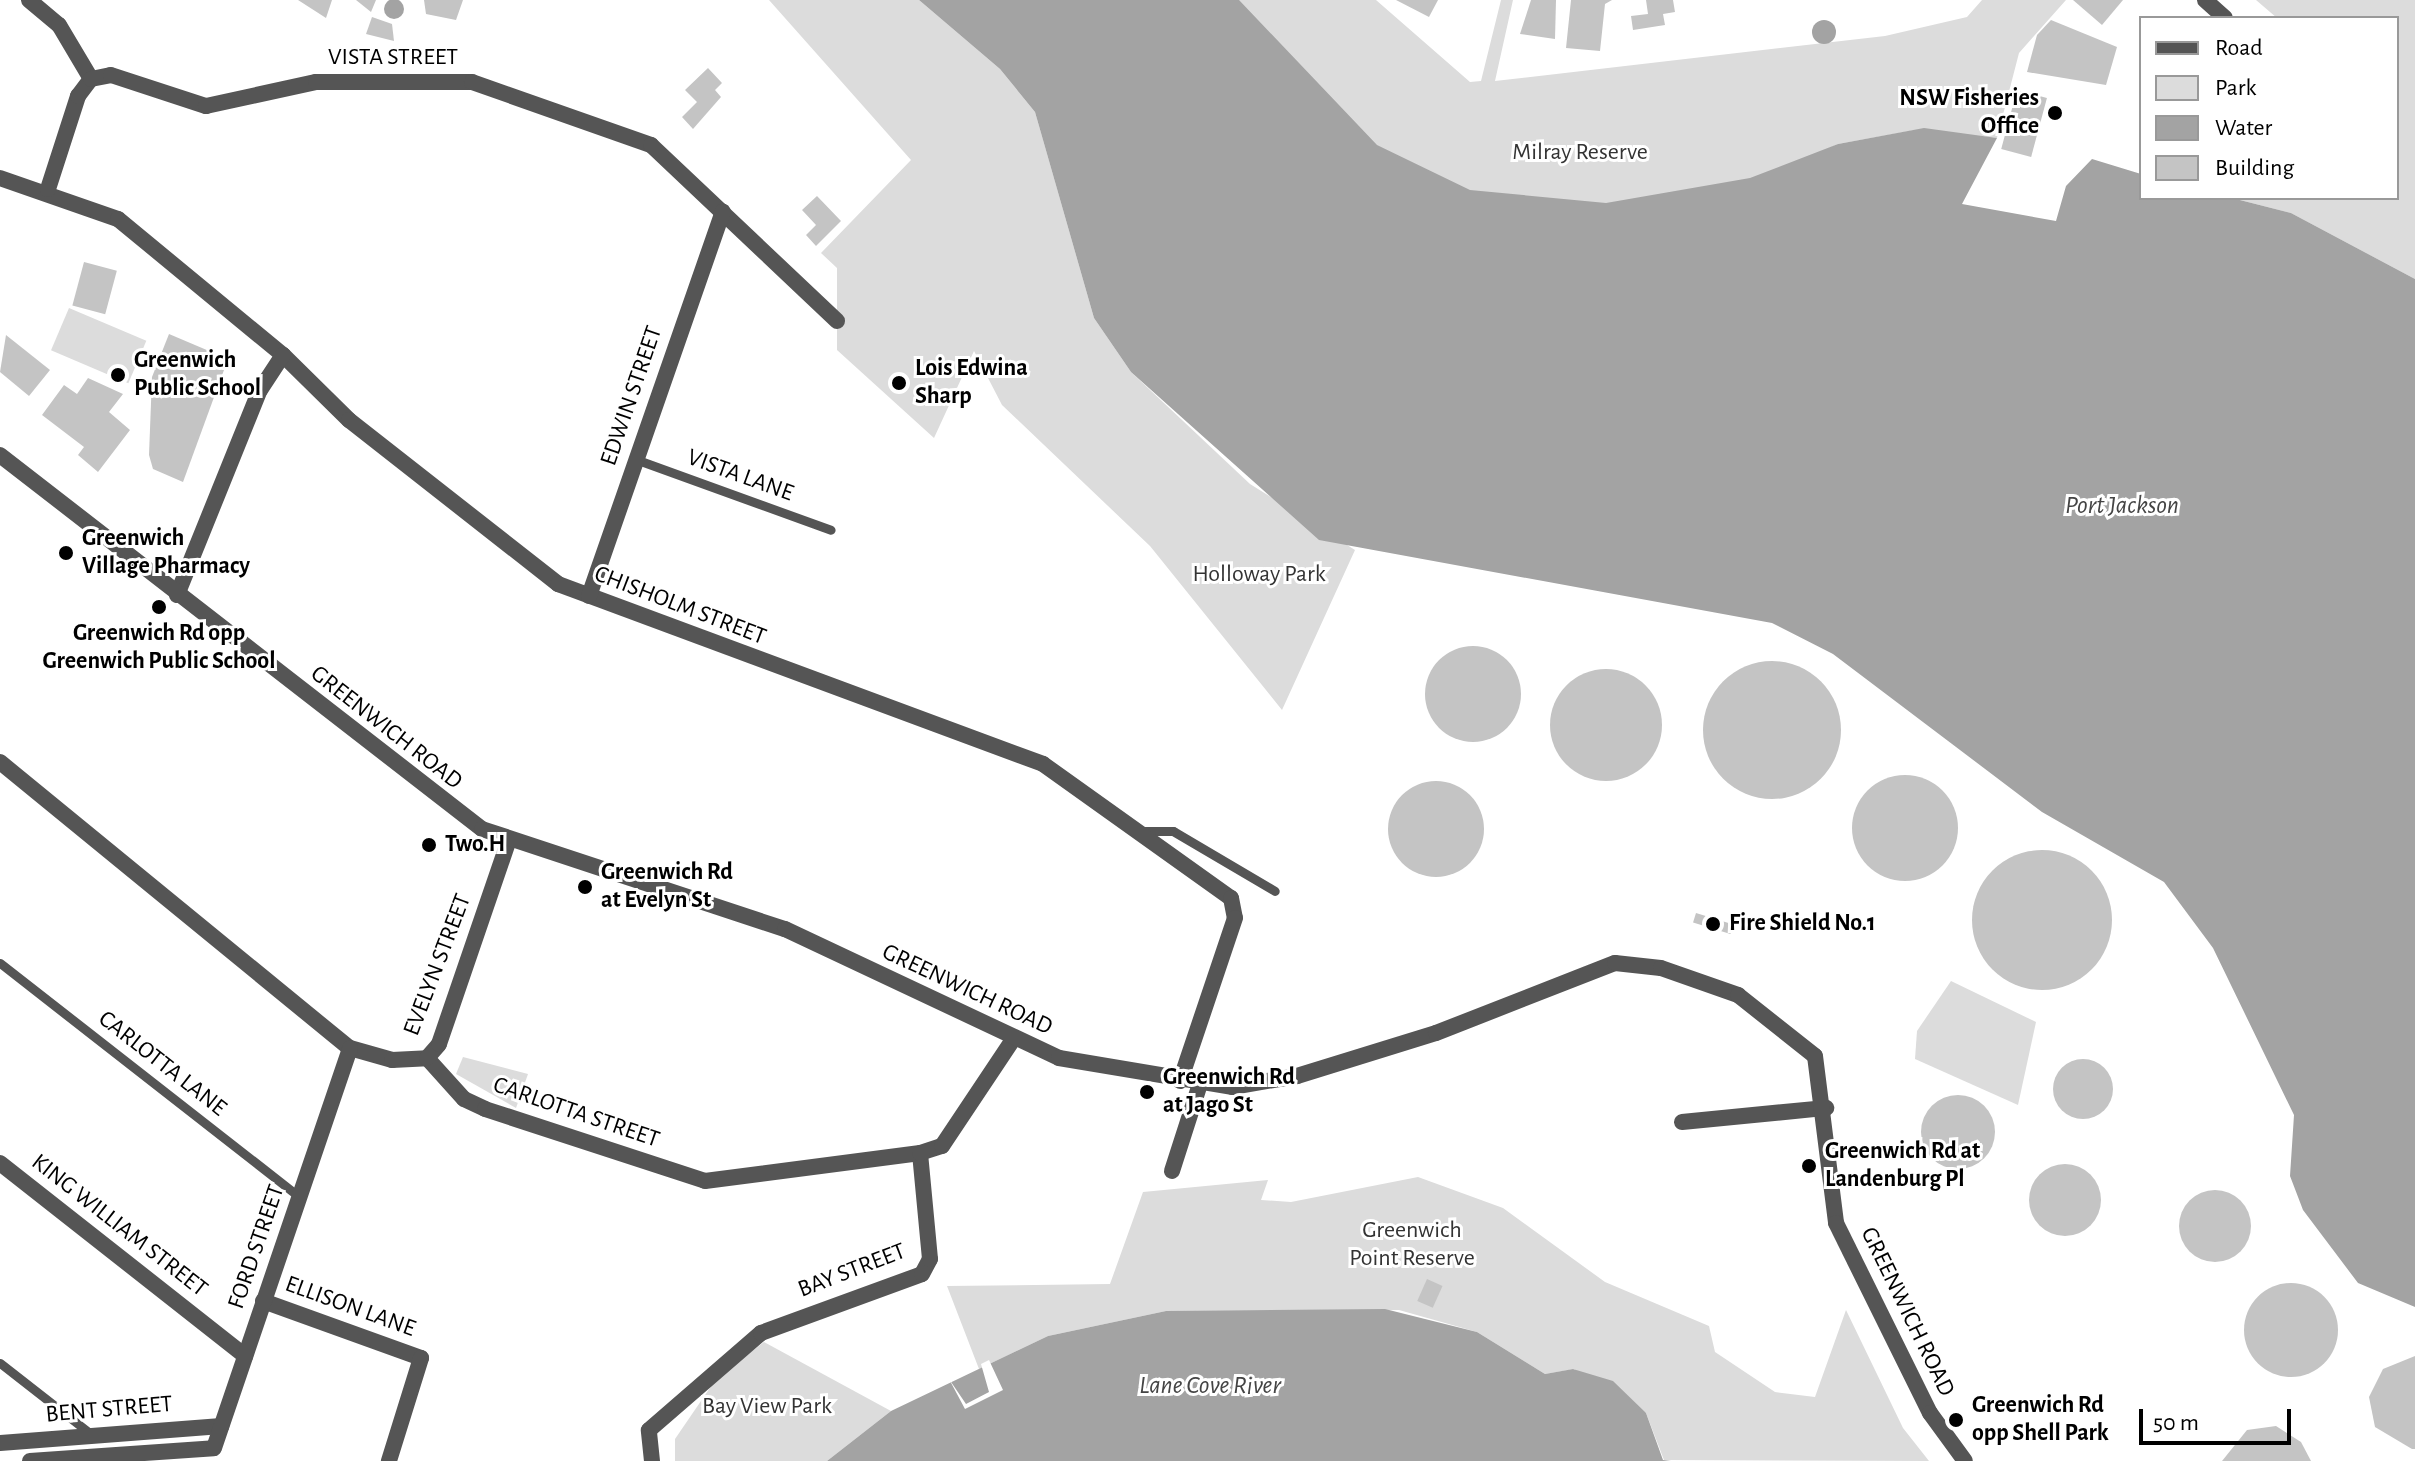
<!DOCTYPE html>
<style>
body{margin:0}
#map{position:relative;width:2415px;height:1461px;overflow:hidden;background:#fff;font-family:"Alegreya Sans",sans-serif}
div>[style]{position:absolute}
.green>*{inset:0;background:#dcdcdc;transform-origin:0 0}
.water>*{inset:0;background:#a3a3a3}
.round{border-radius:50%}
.pier>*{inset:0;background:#fff}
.building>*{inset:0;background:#c4c4c4;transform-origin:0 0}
.service>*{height:9px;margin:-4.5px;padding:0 4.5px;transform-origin:4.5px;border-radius:4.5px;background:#555}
.minor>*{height:16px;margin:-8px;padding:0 8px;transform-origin:8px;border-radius:8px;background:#555}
.tertiary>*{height:16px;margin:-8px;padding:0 8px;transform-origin:8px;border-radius:8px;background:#555}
.dots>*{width:22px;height:22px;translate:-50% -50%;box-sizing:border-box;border:4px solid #fff;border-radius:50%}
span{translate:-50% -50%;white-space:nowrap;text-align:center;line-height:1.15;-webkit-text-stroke:6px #fff;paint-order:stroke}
.street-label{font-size:24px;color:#000}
.poi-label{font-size:24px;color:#000;font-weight:700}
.right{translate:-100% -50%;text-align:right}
.left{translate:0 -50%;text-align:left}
.park-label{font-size:24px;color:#333}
.water-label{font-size:26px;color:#444;font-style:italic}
.legend{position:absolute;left:2139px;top:16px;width:260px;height:184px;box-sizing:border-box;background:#fff;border:2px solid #999;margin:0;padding:10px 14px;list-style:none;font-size:24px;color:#000}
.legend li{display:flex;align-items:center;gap:16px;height:40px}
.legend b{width:40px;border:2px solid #999}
.scale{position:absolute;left:2139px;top:1409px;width:152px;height:36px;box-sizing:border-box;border:4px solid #000;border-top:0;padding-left:10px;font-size:24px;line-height:28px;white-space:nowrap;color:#000;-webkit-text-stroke:6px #fff;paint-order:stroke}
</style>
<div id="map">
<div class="green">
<div style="clip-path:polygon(769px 0,919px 0,1000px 69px,1035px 112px,1094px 318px,1131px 372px,1250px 484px,1355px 550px,1282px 710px,1150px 546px,1002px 405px,974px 351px,934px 438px,837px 350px,837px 268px,821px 253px,911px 160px)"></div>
<div style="clip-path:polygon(1226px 0,1376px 0,1470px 82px,1481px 81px,1501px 0,1513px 0,1495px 81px,1885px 36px,1967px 17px,1982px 0,2066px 0,2019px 53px,1997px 138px,1915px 130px,1838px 144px,1769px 176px,1524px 218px,1338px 134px)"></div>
<div style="clip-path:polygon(2256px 0,2415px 0,2415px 279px,2291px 213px,2232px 198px,2397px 198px,2397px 18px,2277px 18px)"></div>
<div style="left:69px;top:308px;width:84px;height:46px;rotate:23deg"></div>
<div style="clip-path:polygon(1951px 981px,2036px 1022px,2018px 1105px,1915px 1059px,1917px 1031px)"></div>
<div style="clip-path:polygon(463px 1057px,528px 1074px,516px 1108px,456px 1074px)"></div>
<div style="clip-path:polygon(1418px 1177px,1503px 1208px,1605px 1282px,1709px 1326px,1715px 1352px,1775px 1392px,1815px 1397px,1846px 1310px,1903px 1428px,1929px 1461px,1664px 1460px,1646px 1413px,1574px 1369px,1545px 1374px,1477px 1332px,1399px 1310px,1166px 1311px,1048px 1336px,979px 1369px,947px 1286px,1110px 1284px,1143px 1192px,1268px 1180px,1261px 1200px,1291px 1202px)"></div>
<div style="clip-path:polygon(764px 1342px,891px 1411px,827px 1461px,675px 1461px,675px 1439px,716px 1379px)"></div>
</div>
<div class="water">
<div class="round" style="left:384px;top:-1px;width:20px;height:20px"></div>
<div style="clip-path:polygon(919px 0,1239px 0,1377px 145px,1470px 190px,1606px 203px,1750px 178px,1838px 144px,1924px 128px,1997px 138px,1962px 204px,2056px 221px,2066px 186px,2092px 159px,2141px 174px,2141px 198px,2232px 198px,2291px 213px,2415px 279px,2415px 1307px,2358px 1283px,2303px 1210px,2290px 1176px,2294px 1115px,2213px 948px,2164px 882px,2042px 812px,1833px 654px,1772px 623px,1319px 540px,1131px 372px,1094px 318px,1035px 112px,1000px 69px)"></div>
<div class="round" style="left:1812px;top:20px;width:24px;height:24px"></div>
<div style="clip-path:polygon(1385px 1309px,1477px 1332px,1545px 1374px,1573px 1369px,1613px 1381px,1646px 1413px,1663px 1460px,1671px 1461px,827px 1461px,891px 1411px,1048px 1336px,1166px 1311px)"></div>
</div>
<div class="pier">
<div style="clip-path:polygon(989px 1360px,1003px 1390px,965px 1409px,949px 1379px,966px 1404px,989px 1392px,981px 1364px)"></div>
</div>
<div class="building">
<div style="clip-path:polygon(298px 0,332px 0,326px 18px)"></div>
<div style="clip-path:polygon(356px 0,376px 0,371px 12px)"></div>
<div style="clip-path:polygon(424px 0,463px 0,456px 20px,426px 14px)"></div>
<div style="clip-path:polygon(1396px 0,1438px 0,1429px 17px)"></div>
<div style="clip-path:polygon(1531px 0,1556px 0,1555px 39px,1520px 34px)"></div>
<div style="clip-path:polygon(1571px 0,1612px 0,1605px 4px,1600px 51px,1566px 48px)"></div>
<div style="clip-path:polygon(1646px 0,1673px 0,1675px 12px,1663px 14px,1665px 25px,1633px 30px,1631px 16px,1648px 14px)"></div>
<div style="clip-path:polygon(2073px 0,2123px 0,2102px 25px)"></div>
<div style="clip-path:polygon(372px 17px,392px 24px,394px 41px,366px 34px)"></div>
<div style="clip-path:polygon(2051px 20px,2117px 47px,2106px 85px,2027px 72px,2037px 35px)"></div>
<div style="clip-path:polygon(708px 68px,722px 83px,715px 90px,721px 97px,693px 129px,682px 117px,697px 102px,685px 90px)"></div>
<div style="left:2017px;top:90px;width:31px;height:61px;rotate:15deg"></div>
<div style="clip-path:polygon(817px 196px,841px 221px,816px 246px,806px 235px,816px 225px,802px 210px)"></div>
<div style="left:84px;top:262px;width:34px;height:45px;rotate:15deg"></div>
<div style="clip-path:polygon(169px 334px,228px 359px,183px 482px,153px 469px,149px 455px,152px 377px)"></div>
<div style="clip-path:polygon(6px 335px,50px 370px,29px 396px,0 372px)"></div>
<div style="clip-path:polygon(88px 378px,123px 394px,109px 412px,130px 430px,98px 472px,78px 455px,84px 447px,42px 415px,64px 385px,77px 394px)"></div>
<div class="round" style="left:1425px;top:646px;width:96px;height:96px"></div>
<div class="round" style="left:1703px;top:661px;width:138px;height:138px"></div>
<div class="round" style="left:1550px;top:669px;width:112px;height:112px"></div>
<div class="round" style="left:1852px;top:775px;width:106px;height:106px"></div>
<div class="round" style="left:1388px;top:781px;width:96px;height:96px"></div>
<div class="round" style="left:1972px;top:850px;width:140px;height:140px"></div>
<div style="left:1696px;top:913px;width:39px;height:10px;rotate:17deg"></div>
<div class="round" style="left:2053px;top:1059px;width:60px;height:60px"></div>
<div class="round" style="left:1921px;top:1095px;width:74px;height:74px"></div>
<div class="round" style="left:2029px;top:1164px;width:72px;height:72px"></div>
<div class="round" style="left:2179px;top:1190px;width:72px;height:72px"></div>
<div style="left:1427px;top:1279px;width:17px;height:24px;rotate:24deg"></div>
<div class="round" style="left:2244px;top:1283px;width:94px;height:94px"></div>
<div style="clip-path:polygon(2415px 1356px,2415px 1449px,2412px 1449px,2375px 1427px,2369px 1397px,2383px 1369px)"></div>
<div style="clip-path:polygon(2276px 1426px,2301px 1442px,2311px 1461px,2222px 1461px,2247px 1430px)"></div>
</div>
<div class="service">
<div style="left:635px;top:459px;width:208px;rotate:19.9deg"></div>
<div style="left:1142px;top:831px;width:31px"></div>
<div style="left:1173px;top:831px;width:118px;rotate:30.5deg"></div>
<div style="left:0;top:963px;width:380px;rotate:38deg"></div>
<div style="left:0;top:1363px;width:117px;rotate:38deg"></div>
</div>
<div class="minor">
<div style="left:29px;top:0;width:39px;rotate:40deg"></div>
<div style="left:59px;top:25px;width:63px;rotate:59.3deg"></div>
<div style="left:2205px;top:0;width:27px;rotate:42deg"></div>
<div style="left:0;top:178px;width:125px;rotate:19.2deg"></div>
<div style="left:118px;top:219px;width:214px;rotate:39.5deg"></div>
<div style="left:283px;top:355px;width:93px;rotate:44.6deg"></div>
<div style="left:349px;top:420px;width:266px;rotate:38.1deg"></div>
<div style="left:558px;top:584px;width:517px;rotate:20.36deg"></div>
<div style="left:1043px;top:764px;width:231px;rotate:35.5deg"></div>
<div style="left:1231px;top:898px;width:20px;rotate:79deg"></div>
<div style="left:1235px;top:918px;width:172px;rotate:108.6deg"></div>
<div style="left:48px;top:189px;width:98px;rotate:-72.1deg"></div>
<div style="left:78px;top:96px;width:21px;rotate:-53deg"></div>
<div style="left:91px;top:79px;width:20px;rotate:-11deg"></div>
<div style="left:111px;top:75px;width:100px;rotate:18.1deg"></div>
<div style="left:206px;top:106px;width:113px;rotate:-12.3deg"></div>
<div style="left:316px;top:82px;width:156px"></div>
<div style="left:472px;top:82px;width:190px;rotate:19.4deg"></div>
<div style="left:651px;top:145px;width:256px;rotate:43.4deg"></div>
<div style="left:177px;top:595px;width:221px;rotate:-68deg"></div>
<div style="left:260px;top:390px;width:42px;rotate:-56.7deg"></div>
<div style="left:589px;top:596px;width:407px;rotate:-70.8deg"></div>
<div style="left:0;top:762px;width:452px;rotate:39.3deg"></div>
<div style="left:350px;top:1048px;width:44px;rotate:15.9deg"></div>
<div style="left:392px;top:1060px;width:35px;rotate:-3deg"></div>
<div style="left:427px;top:1058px;width:55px;rotate:47.9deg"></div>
<div style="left:464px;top:1099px;width:23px;rotate:25deg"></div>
<div style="left:485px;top:1109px;width:231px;rotate:18.1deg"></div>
<div style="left:705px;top:1181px;width:217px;rotate:-7.4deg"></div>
<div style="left:427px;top:1058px;width:18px;rotate:-49deg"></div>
<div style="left:439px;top:1044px;width:213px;rotate:-71.1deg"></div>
<div style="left:1682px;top:1122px;width:145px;rotate:-5.6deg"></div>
<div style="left:0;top:1163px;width:312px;rotate:38.2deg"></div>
<div style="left:1172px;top:1171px;width:91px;rotate:-72.2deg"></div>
<div style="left:263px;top:1301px;width:168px;rotate:19.8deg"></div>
<div style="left:421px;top:1358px;width:108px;rotate:107.3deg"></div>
<div style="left:0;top:1443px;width:222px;rotate:-4.4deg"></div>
<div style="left:30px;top:1461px;width:184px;rotate:-4deg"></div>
<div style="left:214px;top:1448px;width:422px;rotate:-71.2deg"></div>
<div style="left:652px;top:1461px;width:31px;rotate:-96deg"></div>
<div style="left:649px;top:1430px;width:148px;rotate:-40.9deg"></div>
<div style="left:761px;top:1333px;width:171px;rotate:-20.1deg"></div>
<div style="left:922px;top:1274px;width:17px;rotate:-62deg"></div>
<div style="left:930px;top:1259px;width:106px;rotate:-95.4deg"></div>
<div style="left:920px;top:1153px;width:23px;rotate:-18deg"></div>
<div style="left:942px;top:1146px;width:126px;rotate:-56.3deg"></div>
</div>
<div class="tertiary">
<div style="left:0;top:455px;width:610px;rotate:37.81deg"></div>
<div style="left:482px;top:829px;width:319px;rotate:18.3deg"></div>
<div style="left:785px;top:929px;width:303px;rotate:25.2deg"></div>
<div style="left:1059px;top:1058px;width:175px;rotate:9.5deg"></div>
<div style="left:1232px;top:1087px;width:66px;rotate:-9.6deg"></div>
<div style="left:1297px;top:1076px;width:145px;rotate:-17.2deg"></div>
<div style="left:1436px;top:1033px;width:192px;rotate:-21.4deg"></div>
<div style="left:1615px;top:963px;width:46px;rotate:6.2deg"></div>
<div style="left:1661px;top:968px;width:82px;rotate:19.3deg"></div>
<div style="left:1738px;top:995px;width:98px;rotate:38.4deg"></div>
<div style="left:1815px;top:1056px;width:168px;rotate:82.8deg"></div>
<div style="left:1836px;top:1223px;width:212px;rotate:63.7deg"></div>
<div style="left:1930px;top:1413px;width:59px;rotate:53.9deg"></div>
</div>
<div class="dots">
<div style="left:2055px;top:113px;background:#000"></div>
<div style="left:118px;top:375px;background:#000"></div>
<div style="left:899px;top:383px;background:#000"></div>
<div style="left:66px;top:553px;background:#000"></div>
<div style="left:159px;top:607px;background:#000"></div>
<div style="left:429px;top:845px;background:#000"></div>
<div style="left:585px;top:887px;background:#000"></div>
<div style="left:1713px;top:924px;background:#000"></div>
<div style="left:1147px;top:1092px;background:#000"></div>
<div style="left:1809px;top:1166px;background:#000"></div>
<div style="left:1956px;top:1420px;background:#000"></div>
</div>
<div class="street-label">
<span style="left:393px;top:58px">VISTA STREET</span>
<span style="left:632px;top:396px;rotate:-71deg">EDWIN STREET</span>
<span style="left:740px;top:476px;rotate:20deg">VISTA LANE</span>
<span style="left:680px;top:606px;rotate:21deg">CHISHOLM STREET</span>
<span style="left:386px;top:728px;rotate:38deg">GREENWICH ROAD</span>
<span style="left:438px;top:965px;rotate:-69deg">EVELYN STREET</span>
<span style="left:967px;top:990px;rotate:25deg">GREENWICH ROAD</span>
<span style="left:162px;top:1064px;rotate:38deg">CARLOTTA LANE</span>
<span style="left:576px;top:1113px;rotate:19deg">CARLOTTA STREET</span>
<span style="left:119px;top:1226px;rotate:38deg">KING WILLIAM STREET</span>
<span style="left:257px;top:1247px;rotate:-71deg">FORD STREET</span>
<span style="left:852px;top:1271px;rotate:-21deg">BAY STREET</span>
<span style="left:350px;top:1307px;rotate:20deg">ELLISON LANE</span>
<span style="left:1907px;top:1312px;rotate:64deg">GREENWICH ROAD</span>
<span style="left:109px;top:1410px;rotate:-5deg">BENT STREET</span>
</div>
<div class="poi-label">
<span class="right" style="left:2039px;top:113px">NSW Fisheries<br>Office</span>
<span class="left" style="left:134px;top:375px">Greenwich<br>Public School</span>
<span class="left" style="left:915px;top:383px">Lois Edwina<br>Sharp</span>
<span class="left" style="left:82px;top:553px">Greenwich<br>Village Pharmacy</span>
<span style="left:159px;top:648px">Greenwich Rd opp<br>Greenwich Public School</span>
<span class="left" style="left:445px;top:845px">Two.H</span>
<span class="left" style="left:601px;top:887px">Greenwich Rd<br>at Evelyn St</span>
<span class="left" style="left:1729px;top:924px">Fire Shield No.1</span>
<span class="left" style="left:1163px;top:1092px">Greenwich Rd<br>at Jago St</span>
<span class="left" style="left:1825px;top:1166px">Greenwich Rd at<br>Landenburg Pl</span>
<span class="left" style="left:1972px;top:1420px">Greenwich Rd<br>opp Shell Park</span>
</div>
<div class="park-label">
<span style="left:1580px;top:153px">Milray Reserve</span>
<span style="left:1259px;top:575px">Holloway Park</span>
<span style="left:1412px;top:1245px">Greenwich<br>Point Reserve</span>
<span style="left:767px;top:1407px">Bay View Park</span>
</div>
<div class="water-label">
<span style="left:2122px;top:506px">Port Jackson</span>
<span style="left:1210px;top:1386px">Lane Cove River</span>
</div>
<ul class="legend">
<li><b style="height:10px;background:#555"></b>Road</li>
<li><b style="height:22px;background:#dcdcdc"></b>Park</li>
<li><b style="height:22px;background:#a3a3a3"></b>Water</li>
<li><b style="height:22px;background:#c4c4c4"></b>Building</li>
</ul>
<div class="scale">50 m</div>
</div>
